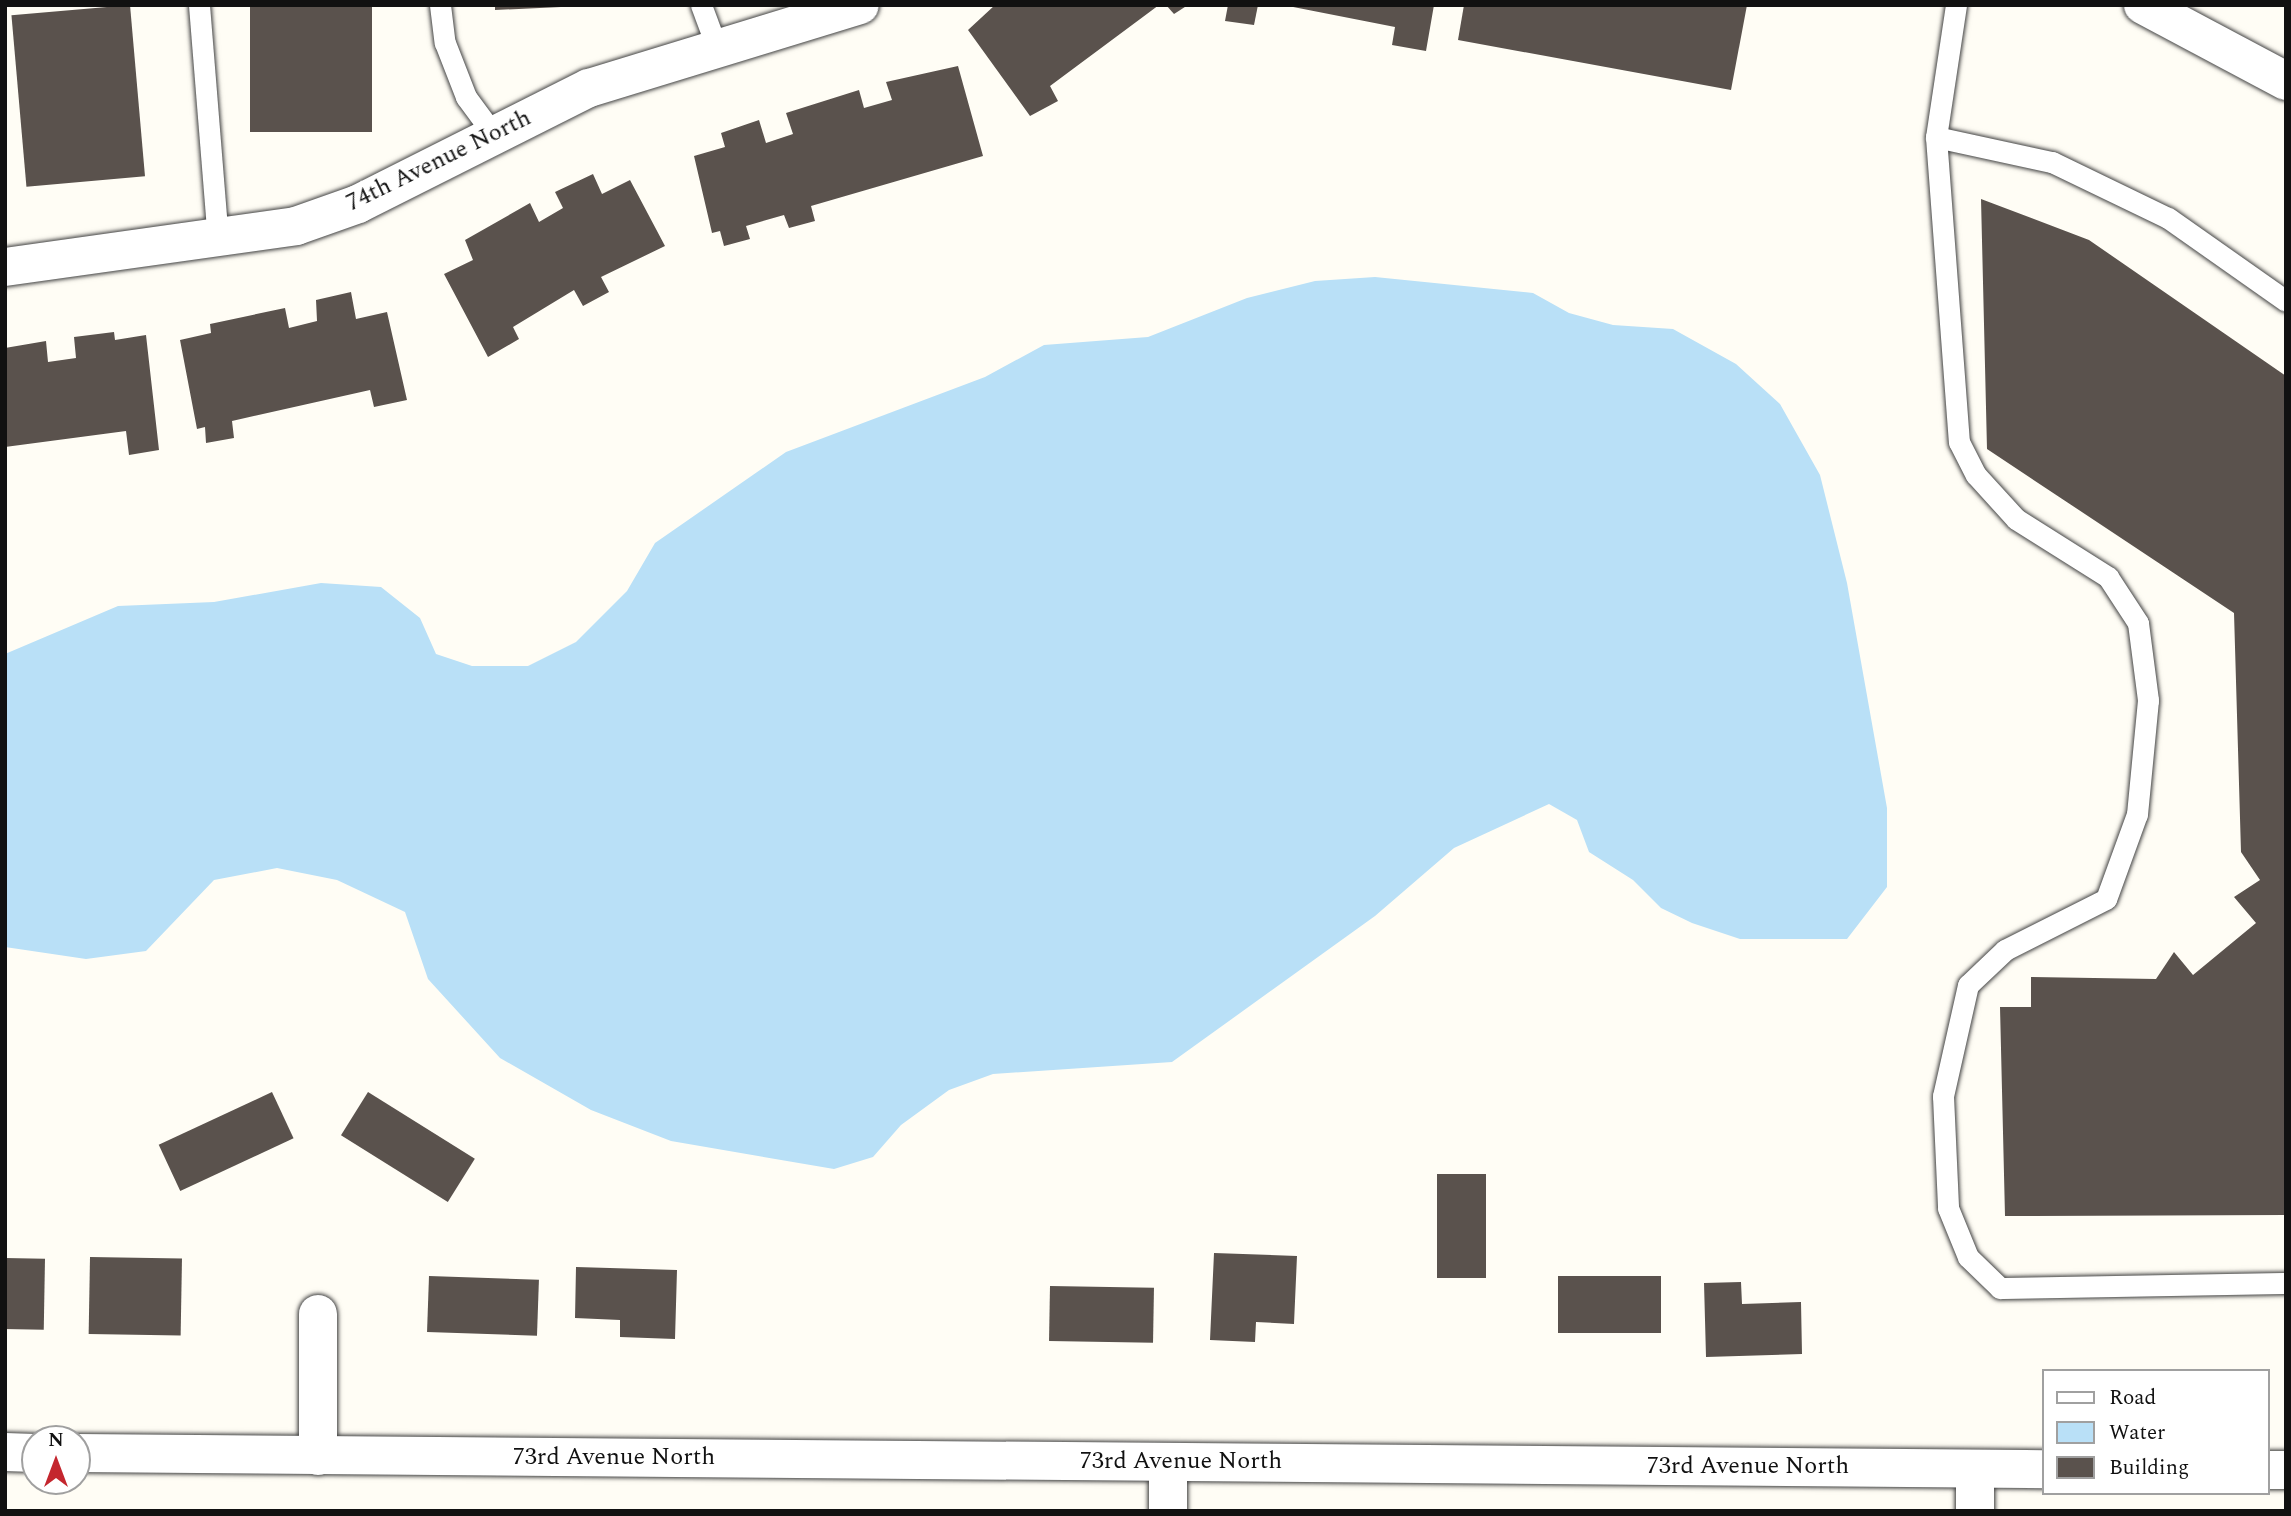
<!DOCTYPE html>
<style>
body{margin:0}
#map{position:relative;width:2291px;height:1516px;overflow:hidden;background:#fffdf5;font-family:Spectral,serif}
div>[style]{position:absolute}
.water>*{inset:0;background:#b9e0f7}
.building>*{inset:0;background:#5a524d;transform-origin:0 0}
.roads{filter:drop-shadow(0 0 2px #444) drop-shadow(0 0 2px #444)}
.service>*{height:21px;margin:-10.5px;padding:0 10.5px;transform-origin:10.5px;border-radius:10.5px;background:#fff}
.minor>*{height:38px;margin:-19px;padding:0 19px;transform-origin:19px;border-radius:19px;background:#fff}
span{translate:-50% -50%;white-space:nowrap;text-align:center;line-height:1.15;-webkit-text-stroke:7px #fff;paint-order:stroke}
.street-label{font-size:24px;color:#111}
.frame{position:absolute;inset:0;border:7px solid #111;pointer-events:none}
.legend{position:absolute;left:2042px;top:1369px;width:228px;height:126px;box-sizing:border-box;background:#fff;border:2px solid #a0a0a0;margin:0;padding:9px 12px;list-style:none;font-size:21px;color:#111}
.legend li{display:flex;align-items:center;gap:14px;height:35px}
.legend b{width:35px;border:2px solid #a0a0a0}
.north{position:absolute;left:21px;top:1425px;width:70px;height:70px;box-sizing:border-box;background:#fff;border:2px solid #a0a0a0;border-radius:50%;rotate:0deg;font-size:19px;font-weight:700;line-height:28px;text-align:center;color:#111}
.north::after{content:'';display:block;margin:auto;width:24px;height:32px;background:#c4262e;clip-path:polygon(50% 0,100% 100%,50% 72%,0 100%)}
</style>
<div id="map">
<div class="water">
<div style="clip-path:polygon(1375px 277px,1533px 293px,1569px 313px,1613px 325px,1673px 329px,1736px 364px,1780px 404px,1820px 475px,1847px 583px,1887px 808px,1887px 887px,1847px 939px,1740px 939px,1692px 923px,1661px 908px,1633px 880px,1589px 852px,1577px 820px,1549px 804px,1454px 848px,1375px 916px,1172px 1062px,993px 1074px,949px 1090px,901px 1125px,873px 1157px,834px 1169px,671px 1141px,591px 1110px,500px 1058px,428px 979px,405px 912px,337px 880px,277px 868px,214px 880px,146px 951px,86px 959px,5px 947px,5px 654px,118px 606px,214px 602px,321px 583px,381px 587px,420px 618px,436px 654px,472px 666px,528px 666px,576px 642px,627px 591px,655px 543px,786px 452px,985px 377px,1044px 345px,1148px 337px,1247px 298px,1315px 281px)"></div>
</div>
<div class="building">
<div style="left:130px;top:5px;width:172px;height:119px;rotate:85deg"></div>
<div style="left:250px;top:5px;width:122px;height:127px"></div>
<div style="clip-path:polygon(495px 5px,561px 5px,561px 7px,495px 10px)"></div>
<div style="clip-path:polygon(995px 5px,1159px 5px,1050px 86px,1058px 101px,1030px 116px,968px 30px)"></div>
<div style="clip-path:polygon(1166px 5px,1188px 5px,1174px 14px)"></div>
<div style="clip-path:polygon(1228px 5px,1258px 5px,1254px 25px,1225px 21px)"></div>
<div style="clip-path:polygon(1283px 5px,1434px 5px,1426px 51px,1392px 45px,1395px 27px)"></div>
<div style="clip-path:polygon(1464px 5px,1747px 5px,1731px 90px,1458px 40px)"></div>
<div style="clip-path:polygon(958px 66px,983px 156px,811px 206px,815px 221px,789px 228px,784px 215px,746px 226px,750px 239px,724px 246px,720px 231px,712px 233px,694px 156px,725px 147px,721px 133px,759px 120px,766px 143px,793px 134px,786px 113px,859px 90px,864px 108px,892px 100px,886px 82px)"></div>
<div style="clip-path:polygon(593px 174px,602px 194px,630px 180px,665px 246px,601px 277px,609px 292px,583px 306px,574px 290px,513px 327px,519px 339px,488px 357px,444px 274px,473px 260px,465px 240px,530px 203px,539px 222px,563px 208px,555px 192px)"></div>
<div style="clip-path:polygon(1981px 199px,2089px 240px,2286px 376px,2286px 1215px,2005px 1216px,2000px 1007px,2031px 1007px,2031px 977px,2156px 979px,2174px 952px,2193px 975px,2256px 923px,2234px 897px,2260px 880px,2241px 852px,2234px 613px,1987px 449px)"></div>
<div style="clip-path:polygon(351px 292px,356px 319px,387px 312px,407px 400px,374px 407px,370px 390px,232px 421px,234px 438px,206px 443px,205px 427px,197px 429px,180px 340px,211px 333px,210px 324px,285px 308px,289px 328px,317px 321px,316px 300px)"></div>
<div style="clip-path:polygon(114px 332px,115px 340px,146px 335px,159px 450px,129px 455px,126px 431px,5px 447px,5px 348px,46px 341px,48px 362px,76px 358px,74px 337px)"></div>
<div style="left:272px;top:1092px;width:51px;height:125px;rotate:65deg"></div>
<div style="left:368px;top:1092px;width:126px;height:51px;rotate:32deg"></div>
<div style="left:1437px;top:1174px;width:49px;height:104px"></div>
<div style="clip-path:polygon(1214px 1253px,1297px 1256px,1294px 1324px,1256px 1322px,1255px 1342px,1210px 1340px)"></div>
<div style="left:90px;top:1257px;width:92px;height:77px;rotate:1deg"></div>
<div style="left:5px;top:1258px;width:40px;height:71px;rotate:1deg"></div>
<div style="clip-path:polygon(576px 1267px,677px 1270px,675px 1339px,620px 1337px,620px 1320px,575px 1318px)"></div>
<div style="left:429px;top:1276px;width:110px;height:56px;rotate:2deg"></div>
<div style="left:1558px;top:1276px;width:103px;height:57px"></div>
<div style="clip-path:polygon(1741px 1282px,1742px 1304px,1801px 1302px,1802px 1354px,1706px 1357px,1704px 1283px)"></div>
<div style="left:1050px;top:1286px;width:104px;height:55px;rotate:1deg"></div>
</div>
<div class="roads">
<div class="service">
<div style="left:199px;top:5px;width:235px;rotate:85.4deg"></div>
<div style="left:440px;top:5px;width:38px;rotate:83deg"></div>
<div style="left:445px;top:43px;width:58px;rotate:68.7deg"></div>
<div style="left:466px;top:97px;width:47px;rotate:53.6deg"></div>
<div style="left:701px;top:5px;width:46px;rotate:69.6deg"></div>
<div style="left:1956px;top:5px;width:134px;rotate:98.6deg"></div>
<div style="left:1936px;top:137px;width:119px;rotate:12.2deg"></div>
<div style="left:2052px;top:162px;width:129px;rotate:25.8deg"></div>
<div style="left:2168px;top:218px;width:144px;rotate:35.1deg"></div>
<div style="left:1936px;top:137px;width:306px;rotate:85.7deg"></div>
<div style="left:1959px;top:442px;width:37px;rotate:63deg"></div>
<div style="left:1976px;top:475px;width:59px;rotate:47.7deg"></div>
<div style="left:2016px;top:519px;width:109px;rotate:32.2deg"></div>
<div style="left:2108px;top:577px;width:55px;rotate:56.9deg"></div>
<div style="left:2138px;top:623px;width:78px;rotate:82.6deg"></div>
<div style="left:2148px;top:700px;width:115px;rotate:95.5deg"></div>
<div style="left:2137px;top:814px;width:90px;rotate:110deg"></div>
<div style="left:2106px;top:899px;width:113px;rotate:153.2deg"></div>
<div style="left:2005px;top:950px;width:51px;rotate:136.6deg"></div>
<div style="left:1968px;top:985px;width:114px;rotate:102.7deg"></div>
<div style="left:1943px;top:1096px;width:112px;rotate:87.4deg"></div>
<div style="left:1948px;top:1208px;width:53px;rotate:67.8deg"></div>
<div style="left:1968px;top:1257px;width:45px;rotate:44.1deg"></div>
<div style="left:2000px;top:1288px;width:286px;rotate:-1deg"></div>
</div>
<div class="minor">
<div style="left:2143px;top:5px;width:162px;rotate:28deg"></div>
<div style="left:5px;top:267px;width:294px;rotate:-8deg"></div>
<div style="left:296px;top:226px;width:66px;rotate:-19.5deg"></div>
<div style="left:358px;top:204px;width:258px;rotate:-26.7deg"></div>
<div style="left:589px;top:88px;width:283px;rotate:-17deg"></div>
<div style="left:5px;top:1452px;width:30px;rotate:2deg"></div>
<div style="left:77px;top:1453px;width:1967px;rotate:0.47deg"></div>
<div style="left:318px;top:1456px;width:142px;rotate:-90deg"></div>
<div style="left:2268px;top:1470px;width:18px"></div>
<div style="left:1168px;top:1511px;width:49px;rotate:-90deg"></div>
<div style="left:1975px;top:1511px;width:42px;rotate:-90deg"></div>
</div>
</div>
<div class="street-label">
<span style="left:439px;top:161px;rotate:-26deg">74th Avenue North</span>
<span style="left:614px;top:1458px">73rd Avenue North</span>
<span style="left:1181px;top:1462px">73rd Avenue North</span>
<span style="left:1748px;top:1467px">73rd Avenue North</span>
</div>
<div class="frame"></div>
<ul class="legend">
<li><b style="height:9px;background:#fff"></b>Road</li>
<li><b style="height:19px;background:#b9e0f7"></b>Water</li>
<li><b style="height:19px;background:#5a524d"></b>Building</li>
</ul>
<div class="north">N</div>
</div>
